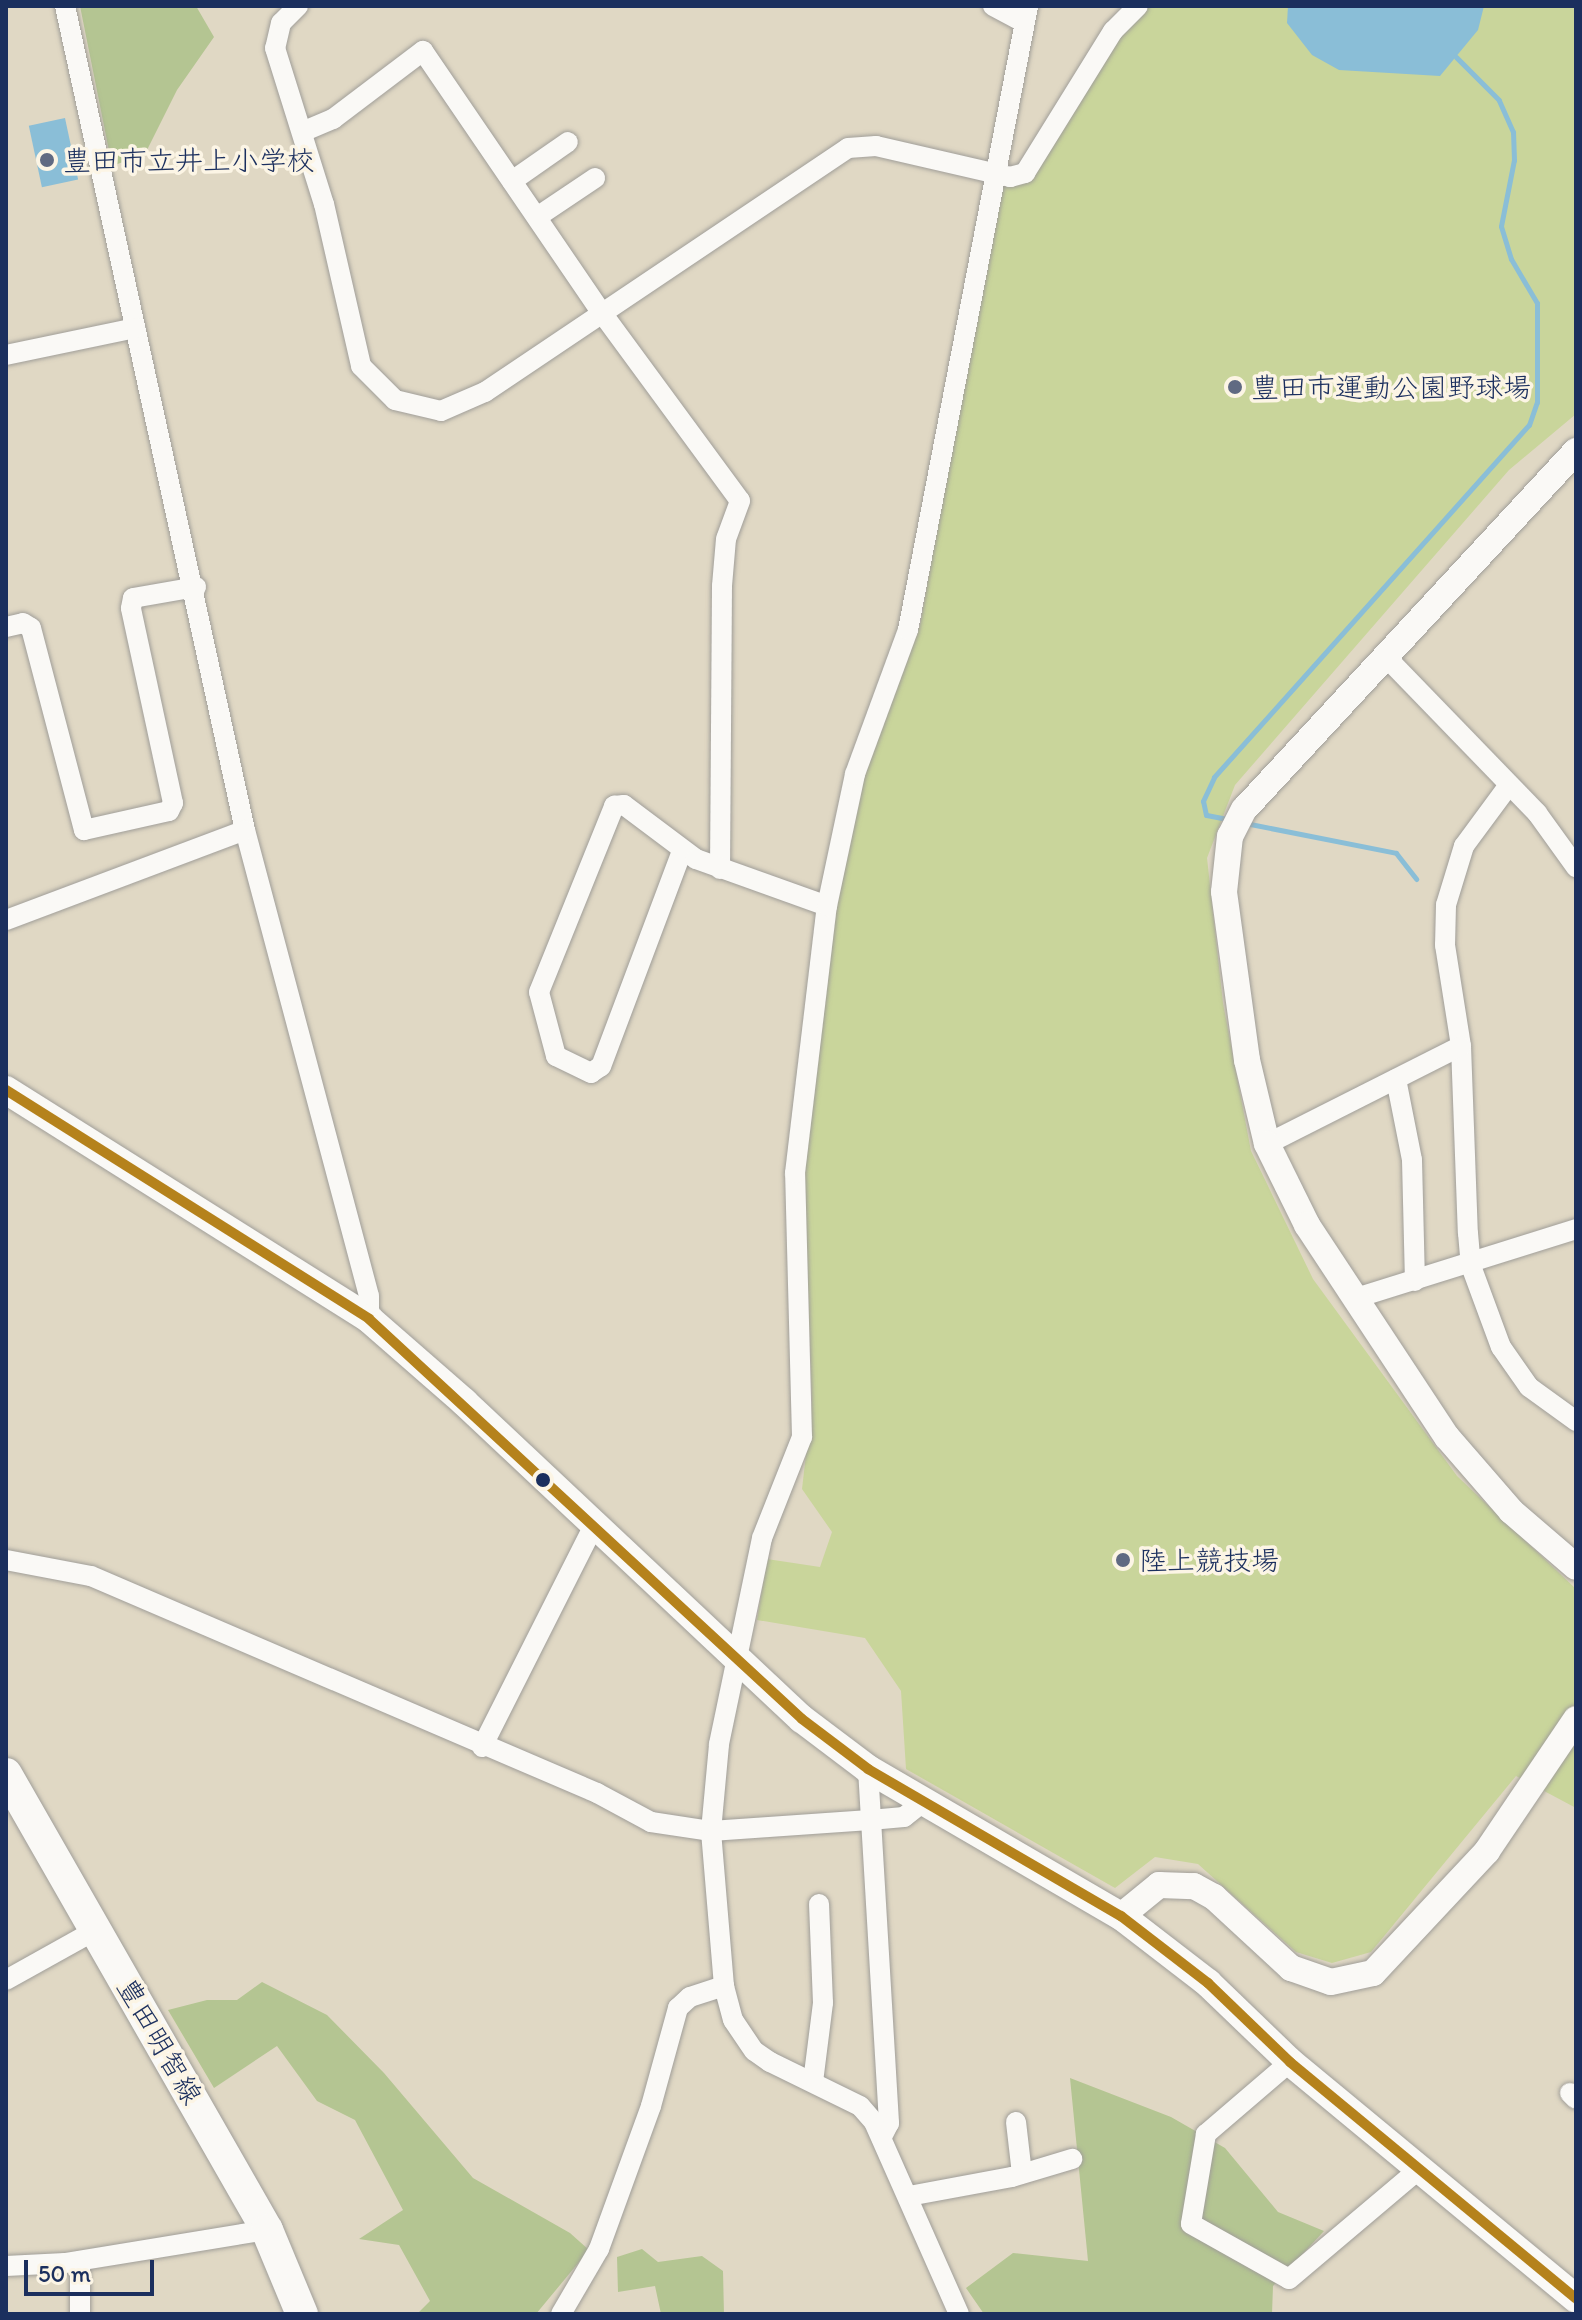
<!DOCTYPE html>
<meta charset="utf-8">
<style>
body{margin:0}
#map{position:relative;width:1582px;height:2320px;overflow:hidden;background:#e0d8c4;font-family:Itim,"Klee One",sans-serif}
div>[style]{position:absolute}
.green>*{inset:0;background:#c9d59b}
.forest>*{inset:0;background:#b4c592}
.water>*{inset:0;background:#8abed7;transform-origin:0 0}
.stream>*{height:5px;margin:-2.5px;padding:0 2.5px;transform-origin:2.5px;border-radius:2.5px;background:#8abed7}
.roads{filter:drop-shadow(0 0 2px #a09e99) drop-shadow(0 0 2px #a09e99)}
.minor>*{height:20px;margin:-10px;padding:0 10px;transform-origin:10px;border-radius:10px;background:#faf9f6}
.tertiary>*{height:26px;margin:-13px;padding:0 13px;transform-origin:13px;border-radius:13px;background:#faf9f6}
.secondary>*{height:28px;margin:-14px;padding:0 14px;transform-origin:14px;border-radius:14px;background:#faf9f6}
.primary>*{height:32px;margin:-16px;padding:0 16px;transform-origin:16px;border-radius:16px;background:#faf9f6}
.bus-1>*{height:10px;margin:-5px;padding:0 5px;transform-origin:5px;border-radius:5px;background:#b5821c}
.dots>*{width:22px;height:22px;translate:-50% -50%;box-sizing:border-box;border:4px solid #fcf5e5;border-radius:50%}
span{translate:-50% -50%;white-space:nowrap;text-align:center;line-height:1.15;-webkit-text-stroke:7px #fcf5e5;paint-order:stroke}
.poi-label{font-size:28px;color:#1b2f5e}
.left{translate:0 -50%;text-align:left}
.street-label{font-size:28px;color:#1b2f5e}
.frame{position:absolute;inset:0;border:8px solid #1b2f5e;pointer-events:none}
.scale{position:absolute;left:24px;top:2260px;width:130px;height:36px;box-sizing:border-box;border:4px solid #1b2f5e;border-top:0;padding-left:10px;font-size:24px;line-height:28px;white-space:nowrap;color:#1b2f5e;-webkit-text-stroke:6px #fcf5e5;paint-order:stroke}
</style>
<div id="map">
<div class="green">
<div style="clip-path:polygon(1144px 6px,1576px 6px,1576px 414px,1509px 470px,1235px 785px,1207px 858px,1223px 1003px,1251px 1151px,1313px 1279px,1457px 1476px,1576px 1589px,1576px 1808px,1516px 1776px,1371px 1952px,1332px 1963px,1296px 1952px,1198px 1864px,1155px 1857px,1115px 1888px,906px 1769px,901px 1691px,865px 1638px,757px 1620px,767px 1559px,820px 1567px,832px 1532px,802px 1489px,812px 1402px,804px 1173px,832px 900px,869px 758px,920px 626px,997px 184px,1021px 183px,1126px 22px)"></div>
</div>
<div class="forest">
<div style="clip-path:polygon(80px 6px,196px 6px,214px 37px,177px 90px,145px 154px,112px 166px)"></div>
<div style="clip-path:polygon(262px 1982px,327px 2015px,384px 2073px,473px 2178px,570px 2233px,589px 2250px,536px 2314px,417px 2314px,430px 2301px,399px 2245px,359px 2239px,403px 2210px,355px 2120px,317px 2101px,277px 2046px,214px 2088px,168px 2010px,207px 2000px,237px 2000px)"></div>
<div style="clip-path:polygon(1070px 2078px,1171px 2117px,1225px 2148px,1278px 2212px,1324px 2231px,1273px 2286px,1272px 2314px,984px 2314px,966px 2288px,1013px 2253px,1088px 2261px)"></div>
<div style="clip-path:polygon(642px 2249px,658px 2262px,702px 2256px,723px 2271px,724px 2314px,661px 2314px,655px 2286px,618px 2292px,617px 2257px)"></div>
</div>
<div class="water">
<div style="clip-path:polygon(1288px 6px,1484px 6px,1478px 30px,1440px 76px,1339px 70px,1312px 55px,1287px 23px)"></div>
<div style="left:65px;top:118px;width:63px;height:37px;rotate:78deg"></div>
</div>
<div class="stream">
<div style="left:1227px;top:819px;width:21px;rotate:-169deg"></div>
<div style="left:1206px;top:815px;width:14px;rotate:-102deg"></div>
<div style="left:1203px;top:801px;width:26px;rotate:-65deg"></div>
<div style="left:1214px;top:777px;width:472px;rotate:-48.2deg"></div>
<div style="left:1529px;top:425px;width:24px;rotate:-71deg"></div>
<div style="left:1537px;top:402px;width:99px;rotate:-90deg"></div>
<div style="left:1537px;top:303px;width:51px;rotate:-120.6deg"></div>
<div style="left:1511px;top:259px;width:34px;rotate:-107deg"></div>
<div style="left:1501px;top:226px;width:67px;rotate:-78.9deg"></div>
<div style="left:1514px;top:160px;width:28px;rotate:-92deg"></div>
<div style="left:1513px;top:132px;width:35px;rotate:-114deg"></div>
<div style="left:1499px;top:100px;width:61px;rotate:-135deg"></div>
<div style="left:1245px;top:823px;width:154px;rotate:11.2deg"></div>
<div style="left:1396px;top:853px;width:33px;rotate:52deg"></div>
</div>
<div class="roads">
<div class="minor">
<div style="left:65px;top:6px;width:843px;rotate:77.68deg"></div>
<div style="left:245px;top:830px;width:482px;rotate:75.1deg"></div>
<div style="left:369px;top:1296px;width:23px;rotate:90deg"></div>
<div style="left:298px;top:6px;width:24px;rotate:135deg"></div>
<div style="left:281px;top:23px;width:26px;rotate:103deg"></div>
<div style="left:275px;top:48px;width:164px;rotate:72.6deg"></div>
<div style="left:324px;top:204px;width:166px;rotate:77.1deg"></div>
<div style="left:361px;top:366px;width:48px;rotate:45deg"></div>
<div style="left:395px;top:400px;width:47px;rotate:13.4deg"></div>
<div style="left:441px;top:411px;width:48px;rotate:-23.4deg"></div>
<div style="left:485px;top:392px;width:437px;rotate:-33.9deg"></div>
<div style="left:848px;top:148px;width:28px;rotate:-4deg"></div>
<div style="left:876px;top:146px;width:138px;rotate:13deg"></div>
<div style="left:1010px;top:177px;width:16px;rotate:-15deg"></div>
<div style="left:1025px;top:173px;width:167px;rotate:-58.2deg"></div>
<div style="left:1113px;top:31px;width:35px;rotate:-45deg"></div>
<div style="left:993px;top:6px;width:34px;rotate:28deg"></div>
<div style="left:302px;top:132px;width:34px;rotate:-23deg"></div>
<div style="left:333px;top:119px;width:113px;rotate:-37.1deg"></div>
<div style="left:423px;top:51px;width:317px;rotate:55.7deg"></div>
<div style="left:602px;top:313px;width:233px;rotate:53.7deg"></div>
<div style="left:740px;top:501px;width:40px;rotate:110.2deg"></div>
<div style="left:726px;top:539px;width:47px;rotate:94.9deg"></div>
<div style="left:722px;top:586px;width:283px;rotate:90.4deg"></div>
<div style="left:512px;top:181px;width:68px;rotate:-34.9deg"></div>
<div style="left:537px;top:217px;width:70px;rotate:-33.9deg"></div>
<div style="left:6px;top:355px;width:132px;rotate:-11.8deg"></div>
<div style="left:6px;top:627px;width:17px;rotate:-13deg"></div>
<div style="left:23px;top:623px;width:9px;rotate:32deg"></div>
<div style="left:31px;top:628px;width:209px;rotate:75.3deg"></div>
<div style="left:84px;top:830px;width:87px;rotate:-12.6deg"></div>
<div style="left:169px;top:811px;width:9px;rotate:-63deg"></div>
<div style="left:173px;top:803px;width:199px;rotate:-102.2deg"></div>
<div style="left:131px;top:608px;width:10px;rotate:-79deg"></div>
<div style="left:133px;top:598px;width:64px;rotate:-9.9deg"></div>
<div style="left:1384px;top:655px;width:220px;rotate:45.9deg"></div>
<div style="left:1537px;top:813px;width:67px;rotate:54.2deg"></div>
<div style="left:1509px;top:785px;width:76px;rotate:126.4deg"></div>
<div style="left:1464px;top:846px;width:62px;rotate:107deg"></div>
<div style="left:1446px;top:905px;width:40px;rotate:91.4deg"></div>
<div style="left:1445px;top:945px;width:102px;rotate:81deg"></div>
<div style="left:1461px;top:1046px;width:187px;rotate:87.9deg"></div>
<div style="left:1468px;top:1233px;width:33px;rotate:85deg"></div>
<div style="left:1471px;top:1266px;width:86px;rotate:69.7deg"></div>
<div style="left:1501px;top:1347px;width:49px;rotate:55deg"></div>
<div style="left:1529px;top:1387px;width:58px;rotate:35.9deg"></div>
<div style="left:682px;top:851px;width:230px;rotate:110.6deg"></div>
<div style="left:601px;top:1066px;width:12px;rotate:145deg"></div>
<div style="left:591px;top:1073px;width:39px;rotate:-154deg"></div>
<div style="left:556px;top:1056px;width:66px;rotate:-104.9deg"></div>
<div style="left:539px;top:992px;width:201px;rotate:-68deg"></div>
<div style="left:614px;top:806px;width:10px;rotate:-6deg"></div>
<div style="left:624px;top:805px;width:90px;rotate:36.9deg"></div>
<div style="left:696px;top:859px;width:139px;rotate:19.7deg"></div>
<div style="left:6px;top:920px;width:255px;rotate:-20.6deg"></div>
<div style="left:1396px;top:1079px;width:83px;rotate:78.8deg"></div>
<div style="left:1412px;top:1160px;width:121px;rotate:88.6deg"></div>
<div style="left:1267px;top:1144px;width:217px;rotate:-26.8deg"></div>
<div style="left:1356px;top:1298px;width:231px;rotate:-17.4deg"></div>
<div style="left:6px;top:1560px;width:86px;rotate:10.7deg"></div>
<div style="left:91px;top:1576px;width:551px;rotate:23.21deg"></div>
<div style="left:597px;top:1793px;width:61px;rotate:28.2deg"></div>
<div style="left:651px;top:1822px;width:61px;rotate:8.5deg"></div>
<div style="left:711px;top:1831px;width:159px;rotate:-4deg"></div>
<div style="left:870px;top:1820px;width:34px;rotate:-5deg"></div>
<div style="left:904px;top:1817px;width:24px;rotate:-38deg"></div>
<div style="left:482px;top:1747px;width:249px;rotate:-63.2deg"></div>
<div style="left:868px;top:1769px;width:355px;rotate:86.6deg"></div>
<div style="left:889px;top:2123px;width:13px;rotate:117deg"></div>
<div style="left:6px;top:1980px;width:103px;rotate:-29.1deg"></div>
<div style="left:1290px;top:2062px;width:111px;rotate:139.4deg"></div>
<div style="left:1206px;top:2134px;width:91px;rotate:99.5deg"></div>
<div style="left:1191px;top:2224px;width:112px;rotate:29.3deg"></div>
<div style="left:1289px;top:2279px;width:170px;rotate:-40.2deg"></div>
<div style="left:813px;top:2082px;width:80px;rotate:-82.8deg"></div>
<div style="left:823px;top:2003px;width:99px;rotate:-92.3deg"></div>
<div style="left:1570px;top:2093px;width:8px;rotate:45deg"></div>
<div style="left:1016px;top:2122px;width:52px;rotate:83.4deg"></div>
<div style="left:909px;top:2196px;width:105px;rotate:-10.5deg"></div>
<div style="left:1012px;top:2177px;width:63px;rotate:-16.7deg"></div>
<div style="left:80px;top:2261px;width:53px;rotate:90deg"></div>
<div style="left:6px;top:2266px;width:59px;rotate:-2.9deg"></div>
<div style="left:65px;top:2263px;width:205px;rotate:-9.3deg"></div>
<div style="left:561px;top:2314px;width:75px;rotate:-59.7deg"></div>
<div style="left:599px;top:2249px;width:152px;rotate:-70deg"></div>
<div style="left:651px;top:2106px;width:102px;rotate:-74.6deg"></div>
<div style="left:678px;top:2008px;width:16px;rotate:-43deg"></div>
<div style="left:690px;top:1997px;width:36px;rotate:-18deg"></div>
<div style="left:959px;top:2314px;width:210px;rotate:-113.9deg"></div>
<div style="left:874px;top:2122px;width:21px;rotate:-131deg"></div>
<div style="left:860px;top:2106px;width:100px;rotate:-153.9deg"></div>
<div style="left:770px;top:2062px;width:19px;rotate:-145deg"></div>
<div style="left:754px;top:2051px;width:37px;rotate:-124deg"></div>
<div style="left:733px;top:2020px;width:35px;rotate:-105deg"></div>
<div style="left:724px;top:1986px;width:156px;rotate:-94.8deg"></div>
<div style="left:711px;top:1831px;width:87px;rotate:-84.7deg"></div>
<div style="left:719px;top:1744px;width:210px;rotate:-78.2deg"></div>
<div style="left:762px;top:1538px;width:109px;rotate:-68.4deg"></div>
<div style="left:802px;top:1437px;width:264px;rotate:-91.5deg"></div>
<div style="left:795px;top:1173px;width:269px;rotate:-83.2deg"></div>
<div style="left:827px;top:906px;width:135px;rotate:-78deg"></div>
<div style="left:855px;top:774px;width:153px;rotate:-69.8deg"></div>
<div style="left:908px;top:630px;width:635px;rotate:-79.11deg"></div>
</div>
<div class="tertiary">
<div style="left:1576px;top:451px;width:488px;rotate:132.8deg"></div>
<div style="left:1244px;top:809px;width:30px;rotate:117deg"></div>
<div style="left:1230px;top:836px;width:56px;rotate:96.1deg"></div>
<div style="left:1224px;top:892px;width:170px;rotate:82.2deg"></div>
<div style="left:1247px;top:1060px;width:86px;rotate:76.6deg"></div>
<div style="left:1267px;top:1144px;width:90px;rotate:63.7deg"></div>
<div style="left:1307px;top:1225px;width:254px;rotate:56.6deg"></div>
<div style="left:1447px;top:1437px;width:98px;rotate:49.1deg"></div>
<div style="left:1511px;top:1511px;width:86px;rotate:40.7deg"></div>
<div style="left:1121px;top:1916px;width:49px;rotate:-39.2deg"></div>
<div style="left:1159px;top:1885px;width:35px;rotate:2deg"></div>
<div style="left:1194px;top:1886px;width:23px;rotate:29deg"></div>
<div style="left:1214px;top:1897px;width:105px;rotate:42.7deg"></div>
<div style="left:1291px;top:1968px;width:42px;rotate:19.3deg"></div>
<div style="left:1331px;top:1982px;width:43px;rotate:-12.1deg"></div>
<div style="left:1373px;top:1973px;width:167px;rotate:-46.9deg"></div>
<div style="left:1487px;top:1851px;width:159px;rotate:-56deg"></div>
</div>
<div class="secondary">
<div style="left:6px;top:1090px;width:429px;rotate:32.2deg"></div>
<div style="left:369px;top:1319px;width:126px;rotate:41.1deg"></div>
<div style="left:464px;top:1402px;width:463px;rotate:43.2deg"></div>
<div style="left:802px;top:1719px;width:83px;rotate:37.1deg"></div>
<div style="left:868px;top:1769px;width:293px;rotate:30.2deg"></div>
<div style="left:1121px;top:1916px;width:110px;rotate:37.6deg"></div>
<div style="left:1208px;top:1983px;width:114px;rotate:43.9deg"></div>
<div style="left:1290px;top:2062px;width:371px;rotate:39.6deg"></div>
</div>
<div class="primary">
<div style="left:6px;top:1774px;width:525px;rotate:60.21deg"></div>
<div style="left:267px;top:2230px;width:91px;rotate:67.4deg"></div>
</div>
</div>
<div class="bus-1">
<div style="left:6px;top:1090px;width:429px;rotate:32.2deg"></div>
<div style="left:369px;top:1319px;width:589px;rotate:42.73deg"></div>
<div style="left:802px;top:1719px;width:83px;rotate:37.1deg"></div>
<div style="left:868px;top:1769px;width:293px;rotate:30.2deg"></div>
<div style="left:1121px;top:1916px;width:110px;rotate:37.6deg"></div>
<div style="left:1208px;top:1983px;width:114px;rotate:43.9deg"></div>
<div style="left:1290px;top:2062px;width:371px;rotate:39.6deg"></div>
</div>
<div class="dots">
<div style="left:47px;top:160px;background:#606a82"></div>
<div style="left:1235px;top:387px;background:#606a82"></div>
<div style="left:543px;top:1480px;background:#1b2f5e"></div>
<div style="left:1123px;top:1560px;background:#606a82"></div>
</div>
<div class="poi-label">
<span class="left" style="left:63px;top:160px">豊田市立井上小学校</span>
<span class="left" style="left:1251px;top:387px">豊田市運動公園野球場</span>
<span class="left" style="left:1139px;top:1560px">陸上競技場</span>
</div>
<div class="street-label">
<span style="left:160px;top:2041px;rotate:60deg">豊田明智線</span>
</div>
<div class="frame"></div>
<div class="scale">50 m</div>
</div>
